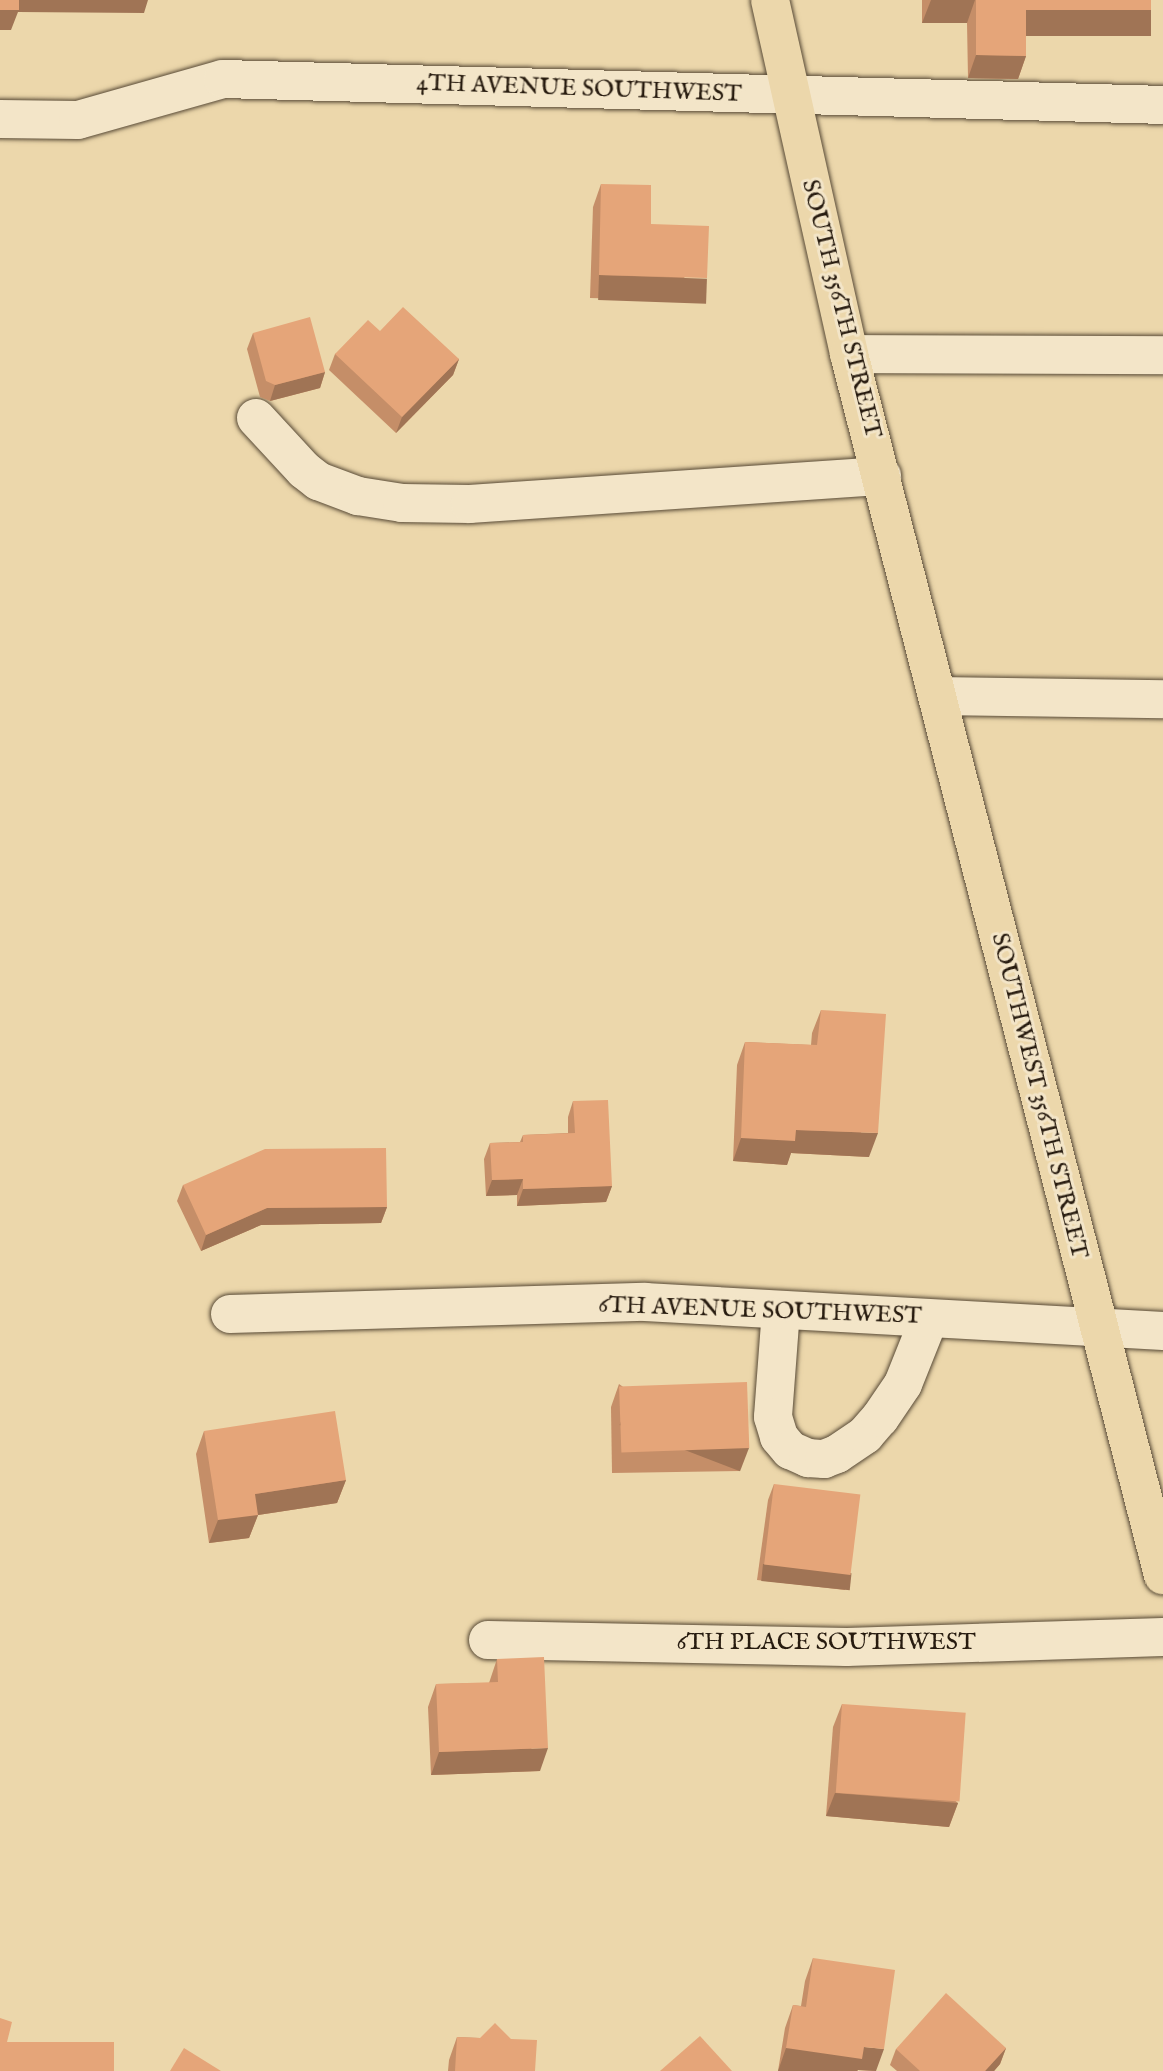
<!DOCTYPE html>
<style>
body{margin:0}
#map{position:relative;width:1163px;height:2071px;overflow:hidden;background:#ecd7ab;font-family:"IM FELL English",serif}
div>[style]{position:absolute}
.roads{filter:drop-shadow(0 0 2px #584a36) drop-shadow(0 0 2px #584a36)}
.minor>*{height:38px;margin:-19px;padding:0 19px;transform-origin:19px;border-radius:19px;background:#f3e5c8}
.major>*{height:38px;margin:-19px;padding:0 19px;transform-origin:19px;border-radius:19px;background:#ecd7ab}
.wall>*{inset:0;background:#c58e68}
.shaded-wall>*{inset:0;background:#a07455;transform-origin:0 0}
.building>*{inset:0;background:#e5a579;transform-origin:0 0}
span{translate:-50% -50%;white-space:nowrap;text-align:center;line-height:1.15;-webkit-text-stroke:6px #f3e5c8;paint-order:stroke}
.street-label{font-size:24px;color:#271b0f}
</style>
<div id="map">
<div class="roads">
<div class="minor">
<div style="left:0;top:119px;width:78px;rotate:0.7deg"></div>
<div style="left:78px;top:120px;width:151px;rotate:-15.8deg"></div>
<div style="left:223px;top:79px;width:940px;rotate:1.58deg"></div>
<div style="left:849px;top:354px;width:314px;rotate:0.2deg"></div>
<div style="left:256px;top:418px;width:71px;rotate:47.3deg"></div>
<div style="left:304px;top:470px;width:18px;rotate:38deg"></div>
<div style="left:318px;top:481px;width:43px;rotate:20.6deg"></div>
<div style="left:358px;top:496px;width:45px;rotate:9deg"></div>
<div style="left:402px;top:503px;width:68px;rotate:0.8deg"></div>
<div style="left:470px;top:504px;width:413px;rotate:-3.9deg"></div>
<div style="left:938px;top:696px;width:225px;rotate:0.8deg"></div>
<div style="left:781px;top:1310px;width:107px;rotate:94.3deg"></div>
<div style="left:773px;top:1417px;width:21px;rotate:73deg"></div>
<div style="left:779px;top:1437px;width:17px;rotate:50deg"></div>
<div style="left:790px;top:1450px;width:20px;rotate:24deg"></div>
<div style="left:808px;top:1458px;width:16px;rotate:4deg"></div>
<div style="left:824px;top:1459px;width:14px;rotate:-21deg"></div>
<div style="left:837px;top:1454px;width:34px;rotate:-34deg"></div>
<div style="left:865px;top:1435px;width:23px;rotate:-49deg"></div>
<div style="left:880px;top:1418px;width:41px;rotate:-55.9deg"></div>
<div style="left:903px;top:1384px;width:70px;rotate:-68.2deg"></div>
<div style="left:230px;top:1314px;width:415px;rotate:-1.7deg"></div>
<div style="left:645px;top:1302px;width:519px;rotate:3.2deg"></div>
<div style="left:488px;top:1640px;width:359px;rotate:1.1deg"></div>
<div style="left:847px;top:1647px;width:316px;rotate:-1.8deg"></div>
</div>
<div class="major">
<div style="left:770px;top:0;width:363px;rotate:77.4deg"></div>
<div style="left:849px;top:354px;width:1261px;rotate:75.58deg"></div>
</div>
</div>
<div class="wall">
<div style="clip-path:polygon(922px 0,1151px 0,1143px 34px,1026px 34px,1026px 56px,1018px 79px,968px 78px,967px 23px,922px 23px)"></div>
<div style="clip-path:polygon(601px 184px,651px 224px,699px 301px,590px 298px,593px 207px)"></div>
<div style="clip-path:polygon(380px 331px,459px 359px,453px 375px,396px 433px,329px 370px,335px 354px)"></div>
<div style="clip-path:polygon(253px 333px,325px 372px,320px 388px,270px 401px,260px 397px,247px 349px)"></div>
<div style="clip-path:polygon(821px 1010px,869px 1157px,791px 1153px,787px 1165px,733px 1161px,737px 1065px,745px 1042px,811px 1045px,812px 1033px)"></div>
<div style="clip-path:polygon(573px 1101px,612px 1186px,606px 1202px,517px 1206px,517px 1195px,486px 1196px,484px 1159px,490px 1143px,520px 1142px,523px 1135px,568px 1133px,568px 1117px)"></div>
<div style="clip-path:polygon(183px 1185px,387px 1207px,381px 1223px,261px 1225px,201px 1251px,177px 1201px)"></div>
<div style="clip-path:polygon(619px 1384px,740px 1471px,612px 1473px,611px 1407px)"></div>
<div style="clip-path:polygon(204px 1431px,346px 1480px,337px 1503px,258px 1515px,249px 1538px,209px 1543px,196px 1454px)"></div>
<div style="clip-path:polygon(774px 1484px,851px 1574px,845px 1590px,757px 1580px,768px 1500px)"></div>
<div style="clip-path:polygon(497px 1659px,540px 1771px,431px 1775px,428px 1707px,436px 1684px,489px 1683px)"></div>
<div style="clip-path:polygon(842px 1704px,958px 1803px,949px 1827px,826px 1816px,833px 1727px)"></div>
<div style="clip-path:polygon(813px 1958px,876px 2071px,858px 2070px,857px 2071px,778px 2071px,785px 2028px,793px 2005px,801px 2006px,805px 1981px)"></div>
<div style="clip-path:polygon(457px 2037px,480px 2038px,535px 2071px,448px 2071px,449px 2060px)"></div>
<div style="clip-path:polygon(1006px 2048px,1000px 2064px,994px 2071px,897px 2071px,890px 2065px,896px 2049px)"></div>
</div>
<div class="shaded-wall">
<div style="clip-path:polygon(15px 0,148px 0,144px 13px,18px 12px,11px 30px,0 30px,0 10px)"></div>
<div style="clip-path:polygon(931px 0,975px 0,967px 23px,922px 23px)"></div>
<div style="left:1026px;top:10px;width:125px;height:26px"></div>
<div style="clip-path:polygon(976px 55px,1026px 56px,1018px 79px,968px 78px)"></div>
<div style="left:599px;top:275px;width:108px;height:25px;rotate:2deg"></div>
<div style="clip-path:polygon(459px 359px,453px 375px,396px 433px,402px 417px)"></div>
<div style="clip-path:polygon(325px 372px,320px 388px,270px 401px,275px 385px)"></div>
<div style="clip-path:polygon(796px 1130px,878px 1133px,869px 1157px,791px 1153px,787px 1165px,733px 1161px,741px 1138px)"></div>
<div style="clip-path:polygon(523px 1179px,517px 1195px,486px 1196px,492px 1180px)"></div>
<div style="clip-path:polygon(612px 1186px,606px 1202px,517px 1206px,523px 1189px)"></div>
<div style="clip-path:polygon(387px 1207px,381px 1223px,261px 1225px,201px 1251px,206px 1235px,267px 1208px)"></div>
<div style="left:749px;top:1448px;width:25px;height:129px;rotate:111deg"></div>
<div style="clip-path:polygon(346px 1480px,337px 1503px,258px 1515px,249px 1538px,209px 1543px,218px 1520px,255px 1494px)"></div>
<div style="left:763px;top:1564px;width:89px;height:17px;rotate:6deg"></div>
<div style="clip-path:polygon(548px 1748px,540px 1771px,431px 1775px,439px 1752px)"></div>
<div style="clip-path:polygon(835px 1793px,958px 1803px,949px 1827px,826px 1816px)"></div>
<div style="clip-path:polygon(864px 2047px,884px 2049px,876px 2071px,858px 2070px,857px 2071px,778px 2071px,786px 2048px)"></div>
<div style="clip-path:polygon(1006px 2048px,1000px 2064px,994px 2071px,985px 2071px)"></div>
</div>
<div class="building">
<div style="left:0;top:0;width:19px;height:10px"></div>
<div style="clip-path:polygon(976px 0,1151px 0,1151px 10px,1026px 10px,1026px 56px,976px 55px)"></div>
<div style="clip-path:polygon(601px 184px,651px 185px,651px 224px,709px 226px,707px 278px,599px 275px)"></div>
<div style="clip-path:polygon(403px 307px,459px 359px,402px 417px,335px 354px,368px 320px,380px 331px)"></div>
<div style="clip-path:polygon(310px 317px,325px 372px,275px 385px,266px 381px,253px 333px)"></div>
<div style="clip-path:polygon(821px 1010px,886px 1014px,878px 1133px,796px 1130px,795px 1141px,741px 1138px,745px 1042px,817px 1045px)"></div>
<div style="clip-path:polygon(608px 1100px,612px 1186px,523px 1189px,523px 1179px,492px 1180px,490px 1143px,523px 1142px,523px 1135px,575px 1133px,573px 1101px)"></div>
<div style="clip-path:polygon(386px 1148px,387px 1207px,267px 1208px,206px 1235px,183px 1185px,265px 1149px)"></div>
<div style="left:747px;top:1382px;width:66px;height:128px;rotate:88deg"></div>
<div style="clip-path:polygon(335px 1411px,346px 1480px,255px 1494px,258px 1515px,218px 1520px,204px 1431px)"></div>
<div style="left:774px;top:1484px;width:87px;height:81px;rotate:7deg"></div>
<div style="clip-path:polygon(544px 1657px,548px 1748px,439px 1752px,436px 1684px,498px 1682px,497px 1659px)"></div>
<div style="left:842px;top:1704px;width:124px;height:89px;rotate:4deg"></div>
<div style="clip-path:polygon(813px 1958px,895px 1970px,884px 2049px,864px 2047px,862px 2059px,786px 2048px,793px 2005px,806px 2007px)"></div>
<div style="clip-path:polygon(946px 1993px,1006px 2048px,985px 2071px,920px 2071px,896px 2049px)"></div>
<div style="clip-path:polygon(0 2018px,12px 2022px,7px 2042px,114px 2042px,114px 2071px,0 2071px)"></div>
<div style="clip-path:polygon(495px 2023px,511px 2039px,537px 2040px,535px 2071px,455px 2071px,457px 2037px,480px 2038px)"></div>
<div style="clip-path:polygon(700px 2036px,732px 2071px,660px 2071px)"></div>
<div style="clip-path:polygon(184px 2048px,221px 2071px,170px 2071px)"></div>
</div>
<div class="street-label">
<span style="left:579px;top:89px;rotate:2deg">4TH AVENUE SOUTHWEST</span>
<span style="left:841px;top:309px;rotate:76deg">SOUTH 356TH STREET</span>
<span style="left:1039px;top:1096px;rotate:76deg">SOUTHWEST 356TH STREET</span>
<span style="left:760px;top:1311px;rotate:2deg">6TH AVENUE SOUTHWEST</span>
<span style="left:826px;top:1643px">6TH PLACE SOUTHWEST</span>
</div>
</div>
